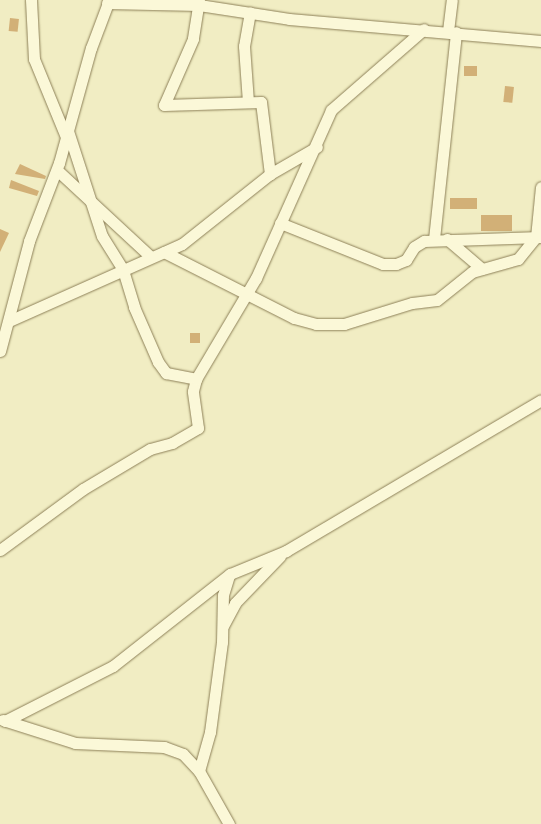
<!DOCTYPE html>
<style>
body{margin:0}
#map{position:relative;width:541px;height:824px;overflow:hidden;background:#f1edc3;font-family:"Crimson Pro",serif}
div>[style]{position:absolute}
.building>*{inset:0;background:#d2b077;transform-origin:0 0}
.roads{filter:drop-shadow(0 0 1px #8d8058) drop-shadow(0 0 1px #8d8058)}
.minor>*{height:11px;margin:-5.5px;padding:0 5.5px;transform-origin:5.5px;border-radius:5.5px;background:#fbf8d8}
span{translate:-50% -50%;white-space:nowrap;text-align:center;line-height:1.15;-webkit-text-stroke:3px #f8f5d4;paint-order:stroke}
</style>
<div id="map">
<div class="building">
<div style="left:10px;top:18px;width:9px;height:13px;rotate:6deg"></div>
<div style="left:464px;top:66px;width:13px;height:10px"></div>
<div style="left:505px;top:86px;width:9px;height:16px;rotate:6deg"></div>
<div style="clip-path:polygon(20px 164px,46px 176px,45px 179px,15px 174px)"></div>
<div style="clip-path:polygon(11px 180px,39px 191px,37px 196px,9px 188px)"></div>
<div style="left:450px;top:198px;width:27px;height:11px"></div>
<div style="left:481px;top:215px;width:31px;height:16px"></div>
<div style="clip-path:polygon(0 229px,9px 233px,0 252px)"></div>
<div style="left:190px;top:333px;width:10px;height:10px"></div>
</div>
<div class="roads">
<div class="minor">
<div style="left:31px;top:0;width:59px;rotate:87.1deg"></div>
<div style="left:34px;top:59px;width:84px;rotate:67.7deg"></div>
<div style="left:199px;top:0;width:39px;rotate:99deg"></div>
<div style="left:193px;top:39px;width:72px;rotate:113.7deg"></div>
<div style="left:164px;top:105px;width:97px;rotate:-1.8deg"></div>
<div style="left:261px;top:102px;width:73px;rotate:82.9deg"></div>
<div style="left:107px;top:3px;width:92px;rotate:1.2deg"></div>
<div style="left:199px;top:5px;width:91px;rotate:8.8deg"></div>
<div style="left:289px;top:19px;width:253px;rotate:5deg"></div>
<div style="left:448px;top:31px;width:31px;rotate:-83deg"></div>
<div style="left:248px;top:102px;width:56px;rotate:-94.1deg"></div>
<div style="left:244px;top:46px;width:34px;rotate:-80deg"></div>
<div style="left:68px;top:131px;width:110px;rotate:72.1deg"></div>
<div style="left:102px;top:236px;width:40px;rotate:58deg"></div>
<div style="left:123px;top:270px;width:39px;rotate:73deg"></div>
<div style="left:134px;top:307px;width:60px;rotate:66.4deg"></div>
<div style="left:158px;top:362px;width:14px;rotate:54deg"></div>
<div style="left:166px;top:373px;width:31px;rotate:11deg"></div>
<div style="left:57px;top:170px;width:128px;rotate:42.8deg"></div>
<div style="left:280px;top:223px;width:111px;rotate:21.7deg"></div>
<div style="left:383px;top:264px;width:13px"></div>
<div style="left:396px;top:264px;width:11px;rotate:-22deg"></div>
<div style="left:406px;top:260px;width:15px;rotate:-58deg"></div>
<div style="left:414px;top:247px;width:12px;rotate:-31deg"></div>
<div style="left:424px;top:241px;width:116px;rotate:-2deg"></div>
<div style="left:434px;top:239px;width:208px;rotate:-83.9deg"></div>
<div style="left:447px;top:239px;width:46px;rotate:40.6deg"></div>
<div style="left:164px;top:252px;width:146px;rotate:26.9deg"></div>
<div style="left:294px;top:318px;width:23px;rotate:15deg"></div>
<div style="left:316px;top:324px;width:28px"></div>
<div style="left:344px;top:324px;width:71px;rotate:-17.2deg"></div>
<div style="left:412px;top:303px;width:25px;rotate:-7deg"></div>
<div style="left:437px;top:300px;width:45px;rotate:-38.7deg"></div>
<div style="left:472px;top:272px;width:48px;rotate:-15.8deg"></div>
<div style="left:518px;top:259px;width:28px;rotate:-51deg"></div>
<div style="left:536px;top:237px;width:50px;rotate:-84.3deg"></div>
<div style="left:9px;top:321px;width:189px;rotate:-24deg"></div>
<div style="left:182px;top:244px;width:112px;rotate:-38.5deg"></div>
<div style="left:270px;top:174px;width:54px;rotate:-29.9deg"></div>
<div style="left:0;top:351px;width:114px;rotate:-75.2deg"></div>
<div style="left:29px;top:241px;width:84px;rotate:-69deg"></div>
<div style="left:59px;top:163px;width:119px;rotate:-74.5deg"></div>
<div style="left:91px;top:48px;width:51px;rotate:-69.4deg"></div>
<div style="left:0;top:550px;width:103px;rotate:-36.3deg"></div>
<div style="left:83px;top:489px;width:78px;rotate:-30.8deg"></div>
<div style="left:150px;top:449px;width:23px;rotate:-15deg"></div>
<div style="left:172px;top:443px;width:30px;rotate:-30deg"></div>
<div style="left:198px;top:428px;width:37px;rotate:-98deg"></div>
<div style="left:193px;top:391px;width:12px;rotate:-76deg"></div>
<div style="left:196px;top:379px;width:117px;rotate:-59.3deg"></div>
<div style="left:256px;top:278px;width:184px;rotate:-65.9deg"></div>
<div style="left:331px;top:110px;width:123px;rotate:-41.1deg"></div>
<div style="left:223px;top:626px;width:26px;rotate:-62deg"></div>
<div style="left:235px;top:603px;width:65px;rotate:-46.2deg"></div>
<div style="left:3px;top:720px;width:76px;rotate:17.7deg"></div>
<div style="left:75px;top:743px;width:89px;rotate:2.6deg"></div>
<div style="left:164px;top:747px;width:20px;rotate:20deg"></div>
<div style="left:183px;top:754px;width:23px;rotate:47deg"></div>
<div style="left:199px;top:771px;width:61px;rotate:60.5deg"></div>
<div style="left:5px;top:721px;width:121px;rotate:-27deg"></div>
<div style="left:113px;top:666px;width:149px;rotate:-38.2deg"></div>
<div style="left:230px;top:574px;width:61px;rotate:-22.3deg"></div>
<div style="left:286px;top:551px;width:296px;rotate:-30.6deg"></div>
<div style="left:199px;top:771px;width:41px;rotate:-74.2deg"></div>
<div style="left:210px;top:732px;width:91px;rotate:-82.4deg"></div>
<div style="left:222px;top:642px;width:47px;rotate:-88.8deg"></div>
<div style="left:223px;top:595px;width:21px;rotate:-73deg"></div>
</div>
</div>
</div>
